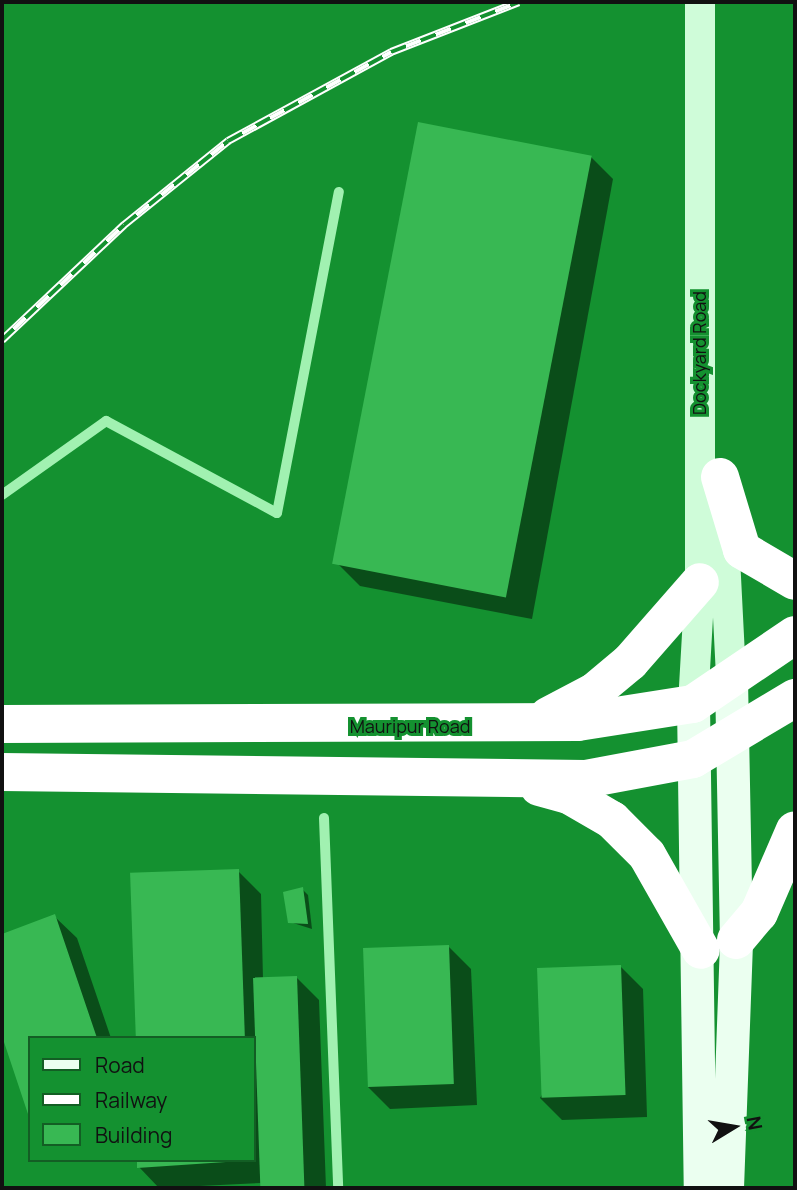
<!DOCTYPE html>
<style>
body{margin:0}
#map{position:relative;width:797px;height:1190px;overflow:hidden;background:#149130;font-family:Manrope,sans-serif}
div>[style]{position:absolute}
.shadow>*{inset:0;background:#0007}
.building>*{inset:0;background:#38b853;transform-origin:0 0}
.lane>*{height:10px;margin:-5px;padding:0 5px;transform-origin:5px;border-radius:5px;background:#a1f1b1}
.secondary>*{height:30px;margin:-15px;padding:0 15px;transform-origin:15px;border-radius:15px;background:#cffcd9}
.primary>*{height:33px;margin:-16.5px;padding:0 16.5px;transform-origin:16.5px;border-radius:16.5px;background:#ebfff0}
.highway>*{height:38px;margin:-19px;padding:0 19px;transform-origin:19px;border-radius:19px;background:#fff}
.rail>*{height:8px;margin-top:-4px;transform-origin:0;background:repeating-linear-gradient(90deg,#149130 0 16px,#fff 0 32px);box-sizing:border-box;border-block:2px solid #fff}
span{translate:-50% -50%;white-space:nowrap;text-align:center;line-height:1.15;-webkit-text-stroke:6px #149130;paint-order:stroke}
.street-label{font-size:18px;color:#111}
.frame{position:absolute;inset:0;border:4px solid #111;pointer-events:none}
.legend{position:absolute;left:28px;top:1036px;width:228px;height:126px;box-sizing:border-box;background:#149130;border:2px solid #135e24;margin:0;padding:9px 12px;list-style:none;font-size:21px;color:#111}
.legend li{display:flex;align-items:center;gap:14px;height:35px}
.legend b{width:35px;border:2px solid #135e24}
.north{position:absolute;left:699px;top:1092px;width:70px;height:70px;-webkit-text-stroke:5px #149130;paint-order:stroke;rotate:79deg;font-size:19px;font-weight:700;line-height:28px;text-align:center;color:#111}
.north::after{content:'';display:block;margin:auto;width:24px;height:32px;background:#111;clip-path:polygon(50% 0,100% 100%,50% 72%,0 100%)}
</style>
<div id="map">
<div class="shadow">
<div style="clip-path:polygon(591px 157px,613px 179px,532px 619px,360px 586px,338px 564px)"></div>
<div style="clip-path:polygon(238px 871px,261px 894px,263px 979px,297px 978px,319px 1000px,326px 1188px,261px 1188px,261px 1183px,159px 1188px,139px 1167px,138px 1160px,254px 1160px,254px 1038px,136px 1038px)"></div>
<div style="clip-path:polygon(302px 889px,308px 895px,312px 929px,290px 922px)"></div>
<div style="clip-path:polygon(54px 916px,77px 938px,111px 1038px,30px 1038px,30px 1113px,2px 1030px,2px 936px)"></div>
<div style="clip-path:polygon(449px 947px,471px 969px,477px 1105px,390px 1109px,368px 1087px)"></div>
<div style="clip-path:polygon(621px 967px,643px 989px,647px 1117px,562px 1120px,540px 1098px)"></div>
</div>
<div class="building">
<div style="left:418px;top:122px;width:177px;height:450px;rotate:11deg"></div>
<div style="left:239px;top:869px;width:169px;height:109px;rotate:88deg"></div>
<div style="clip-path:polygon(303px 887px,308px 924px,288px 923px,283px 892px)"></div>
<div style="clip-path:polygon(55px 914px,97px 1038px,30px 1038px,29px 1117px,2px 1036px,2px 934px)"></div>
<div style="left:449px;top:945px;width:139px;height:86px;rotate:88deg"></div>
<div style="left:621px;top:965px;width:130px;height:84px;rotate:88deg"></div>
<div style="left:297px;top:976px;width:212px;height:44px;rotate:88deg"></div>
<div style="clip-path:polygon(137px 1160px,226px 1160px,226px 1162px,137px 1168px)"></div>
</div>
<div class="lane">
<div style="left:2px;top:495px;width:128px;rotate:-35.4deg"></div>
<div style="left:106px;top:421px;width:194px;rotate:28.3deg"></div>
<div style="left:277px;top:513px;width:327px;rotate:-79.1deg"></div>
<div style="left:324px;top:818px;width:370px;rotate:87.8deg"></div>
</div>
<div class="secondary">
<div style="left:723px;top:518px;width:160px;rotate:87.1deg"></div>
<div style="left:693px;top:704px;width:122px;rotate:-86.7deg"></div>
<div style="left:700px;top:582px;width:580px;rotate:-90deg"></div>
</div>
<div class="primary">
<div style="left:693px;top:704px;width:484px;rotate:89.2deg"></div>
<div style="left:727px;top:1188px;width:248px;rotate:-87.9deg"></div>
<div style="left:736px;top:940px;width:262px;rotate:-91.1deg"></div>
</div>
<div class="highway">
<div style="left:720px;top:477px;width:76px;rotate:73.2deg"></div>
<div style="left:742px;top:550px;width:61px;rotate:30.3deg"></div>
<div style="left:548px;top:716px;width:52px;rotate:-27.6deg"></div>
<div style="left:594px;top:692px;width:47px;rotate:-39.8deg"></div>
<div style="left:630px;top:662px;width:106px;rotate:-48.8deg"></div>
<div style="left:2px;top:724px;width:576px;rotate:-0.2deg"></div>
<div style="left:578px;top:722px;width:116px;rotate:-8.9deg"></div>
<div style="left:693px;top:704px;width:123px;rotate:-34.1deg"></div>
<div style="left:2px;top:772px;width:584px;rotate:0.69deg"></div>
<div style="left:586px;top:779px;width:109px;rotate:-10.6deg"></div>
<div style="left:693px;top:759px;width:119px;rotate:-30.9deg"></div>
<div style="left:539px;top:787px;width:31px;rotate:15deg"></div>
<div style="left:569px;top:795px;width:50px;rotate:30.2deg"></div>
<div style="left:612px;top:820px;width:49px;rotate:45deg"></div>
<div style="left:647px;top:855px;width:109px;rotate:60.4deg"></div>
<div style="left:736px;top:940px;width:35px;rotate:-50deg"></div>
<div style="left:759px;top:913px;width:90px;rotate:-66.6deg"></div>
</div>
<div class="rail">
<div style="left:2px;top:340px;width:168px;rotate:-43.3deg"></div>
<div style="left:124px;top:225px;width:134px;rotate:-38.9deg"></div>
<div style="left:228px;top:141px;width:186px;rotate:-28.6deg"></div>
<div style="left:391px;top:52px;width:137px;rotate:-21.3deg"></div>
</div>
<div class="street-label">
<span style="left:699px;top:353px;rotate:-90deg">Dockyard Road</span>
<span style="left:410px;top:726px">Mauripur Road</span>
</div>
<div class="frame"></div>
<ul class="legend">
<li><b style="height:9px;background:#ebfff0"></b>Road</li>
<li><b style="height:9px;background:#fff"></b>Railway</li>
<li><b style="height:19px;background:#38b853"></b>Building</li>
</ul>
<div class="north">N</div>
</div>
